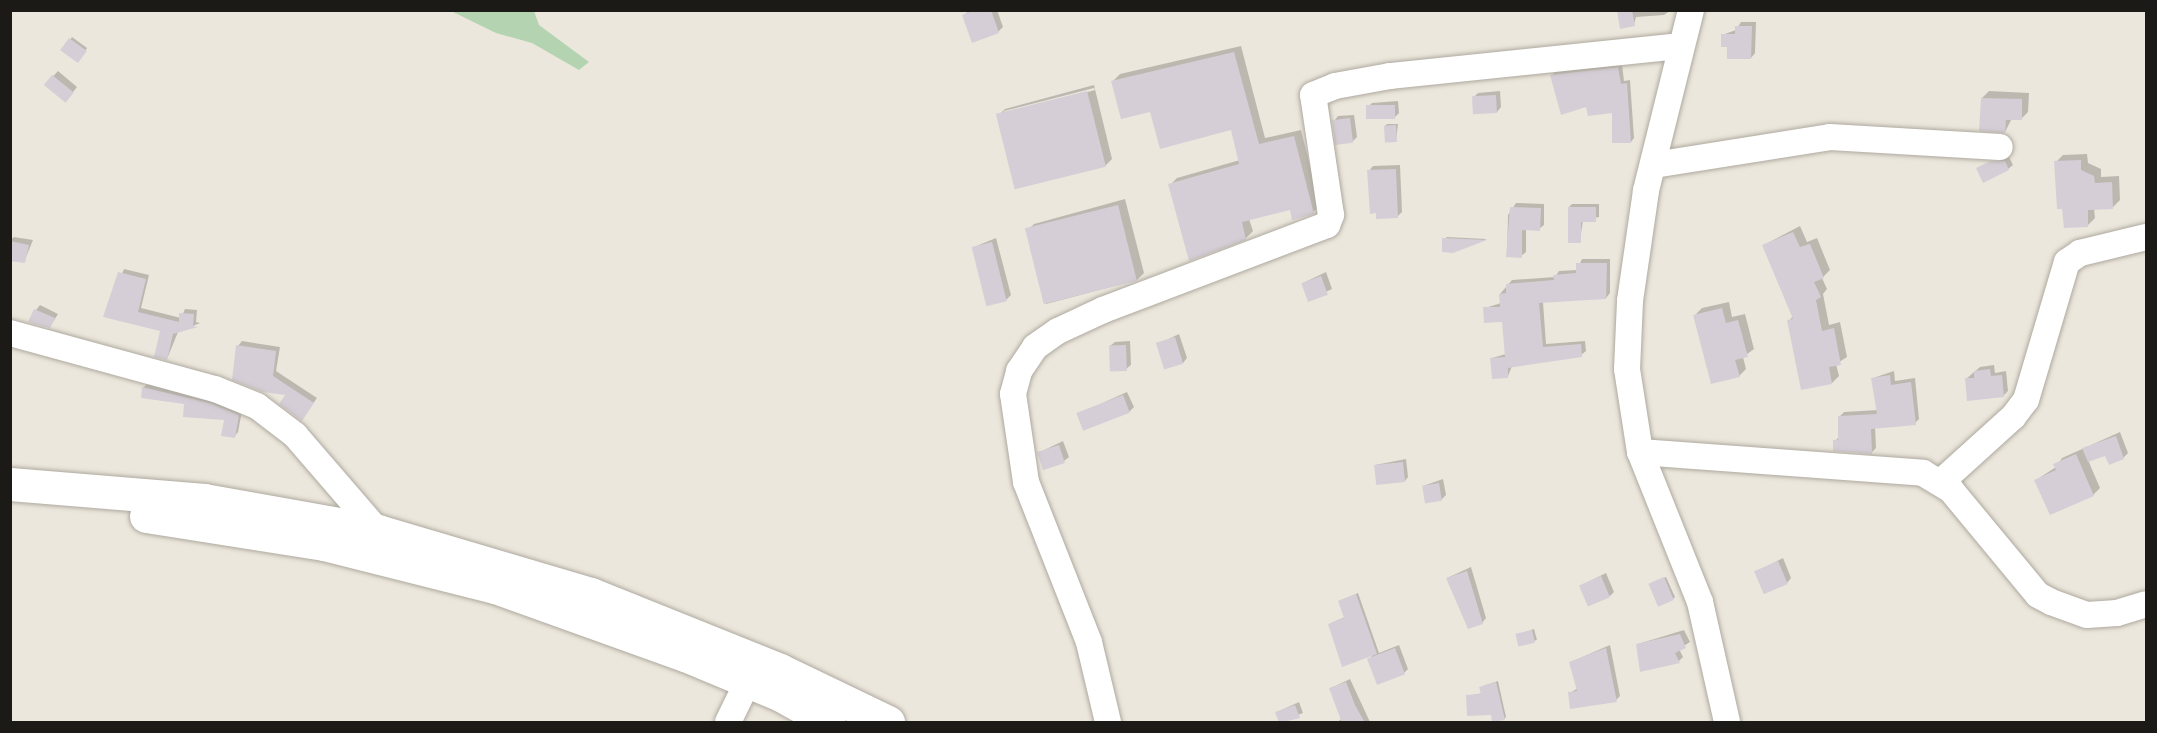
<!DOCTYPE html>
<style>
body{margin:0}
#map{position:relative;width:2157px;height:733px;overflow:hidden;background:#ece7dc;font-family:"Crimson Pro",serif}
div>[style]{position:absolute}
.green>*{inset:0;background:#b4d3b0}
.shadow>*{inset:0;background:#0003}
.building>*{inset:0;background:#d5ced7;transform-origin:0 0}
.roads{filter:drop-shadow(0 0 2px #aea99f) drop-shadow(0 0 2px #aea99f)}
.minor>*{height:26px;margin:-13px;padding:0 13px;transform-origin:13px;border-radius:13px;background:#fff}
.highway>*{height:33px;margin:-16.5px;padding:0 16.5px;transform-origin:16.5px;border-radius:16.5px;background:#fff}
span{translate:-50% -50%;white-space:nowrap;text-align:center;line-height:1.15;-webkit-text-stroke:4.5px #fff;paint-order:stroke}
.frame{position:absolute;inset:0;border:12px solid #1b1a16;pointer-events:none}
</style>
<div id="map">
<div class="green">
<div style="clip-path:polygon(451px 11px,534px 11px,539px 25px,589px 62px,579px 70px,532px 43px,496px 33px)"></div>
</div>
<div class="shadow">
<div style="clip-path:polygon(970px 10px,997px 10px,1003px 27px,998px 32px,963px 16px)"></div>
<div style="clip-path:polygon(1620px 10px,1671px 10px,1664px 15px,1636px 17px,1634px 24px)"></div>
<div style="clip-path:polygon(1741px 22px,1756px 22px,1755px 53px,1751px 58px,1728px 46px,1722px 35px,1736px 30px)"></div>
<div style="clip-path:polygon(72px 37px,87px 48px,80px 59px,63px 50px)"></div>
<div style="clip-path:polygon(1241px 46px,1265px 138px,1301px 130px,1320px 206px,1313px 212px,1291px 208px,1249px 219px,1253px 231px,1246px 238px,1190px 259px,1170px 185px,1177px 178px,1240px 160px,1232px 128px,1151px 110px,1113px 81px,1120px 74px)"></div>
<div style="clip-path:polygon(1622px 64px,1624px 81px,1630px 80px,1634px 138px,1631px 142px,1614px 111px,1587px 105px,1552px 75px,1555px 72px)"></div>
<div style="clip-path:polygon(58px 71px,77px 87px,70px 96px,46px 84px)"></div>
<div style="clip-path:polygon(evenodd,1094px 85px,1112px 159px,1105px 166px,998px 116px,1005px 109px,1094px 85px,1094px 88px,1095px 90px,1004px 115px,1004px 111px,1094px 88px)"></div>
<div style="clip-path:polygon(1500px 91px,1501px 107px,1497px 112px,1474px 97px,1478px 93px)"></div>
<div style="clip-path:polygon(1989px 91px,2029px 93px,2028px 112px,2021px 119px,2012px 118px,2005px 132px,1982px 98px)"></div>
<div style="clip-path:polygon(1398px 101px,1399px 113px,1394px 118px,1368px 107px,1372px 103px)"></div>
<div style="clip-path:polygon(1354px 115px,1357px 137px,1352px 142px,1334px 121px,1338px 116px)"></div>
<div style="clip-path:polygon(1387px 124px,1398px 124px,1396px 141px,1385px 126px)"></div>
<div style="clip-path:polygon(2087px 154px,2088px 163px,2101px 169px,2101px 177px,2119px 176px,2120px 200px,2113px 207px,2094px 208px,2095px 218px,2088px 225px,2064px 208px,2056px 162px,2063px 155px)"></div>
<div style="clip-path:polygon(2009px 157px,2013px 165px,2008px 169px,1978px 169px)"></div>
<div style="clip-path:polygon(1400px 165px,1402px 212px,1397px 217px,1377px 212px,1369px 171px,1373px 166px)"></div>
<div style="clip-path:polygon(1125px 199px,1144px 273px,1137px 280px,1046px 304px,1027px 231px,1034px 224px)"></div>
<div style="clip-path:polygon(1516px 203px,1544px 204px,1544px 225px,1539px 229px,1526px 229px,1526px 252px,1521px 256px,1507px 256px,1508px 215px)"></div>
<div style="clip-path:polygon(1572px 204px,1599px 204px,1599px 217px,1583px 220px,1580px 241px,1569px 207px)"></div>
<div style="clip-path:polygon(1800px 226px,1807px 242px,1817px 238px,1830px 270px,1822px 278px,1827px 289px,1823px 294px,1829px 325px,1840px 322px,1847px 357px,1836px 364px,1839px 376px,1832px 383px,1789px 321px,1793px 316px,1764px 245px)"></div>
<div style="clip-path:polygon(14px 237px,33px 240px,24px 262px,10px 259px,10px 240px)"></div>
<div style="clip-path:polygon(1446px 237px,1487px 239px,1452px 251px)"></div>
<div style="clip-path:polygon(996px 238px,1011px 295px,1006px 300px,974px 247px)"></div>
<div style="clip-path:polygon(1582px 259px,1610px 259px,1610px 293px,1606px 298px,1543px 302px,1546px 344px,1585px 341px,1586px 351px,1581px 355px,1512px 366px,1508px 376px,1492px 358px,1506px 354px,1503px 321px,1485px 308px,1501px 303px,1500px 294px,1512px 280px,1555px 277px,1559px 271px,1577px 270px)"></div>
<div style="clip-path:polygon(124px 269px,149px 275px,141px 308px,181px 318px,185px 309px,197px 310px,196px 322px,200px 323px,178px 332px,167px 359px,162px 329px,105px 315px)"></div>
<div style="clip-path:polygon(1326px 272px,1332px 289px,1309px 300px,1303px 283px)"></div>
<div style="clip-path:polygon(1729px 302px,1732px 317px,1745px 314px,1754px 349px,1743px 357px,1746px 369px,1739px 376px,1695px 315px,1702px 308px)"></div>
<div style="clip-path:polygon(40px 305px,58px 314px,50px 327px,36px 310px)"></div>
<div style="clip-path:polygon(1179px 334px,1187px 358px,1183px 363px,1158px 344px)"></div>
<div style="clip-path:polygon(242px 341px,280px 347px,276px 371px,317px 398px,302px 419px,287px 394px,238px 346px)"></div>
<div style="clip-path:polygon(1130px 341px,1131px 365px,1126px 369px,1110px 346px,1115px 342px)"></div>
<div style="clip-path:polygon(1994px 365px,1995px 373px,2006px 371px,2008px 391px,2003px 396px,1966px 379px,1980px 367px)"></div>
<div style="clip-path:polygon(1894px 371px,1895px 381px,1915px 378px,1919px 419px,1915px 423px,1875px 427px,1876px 448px,1871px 453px,1835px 441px,1840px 436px,1839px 417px,1844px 412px,1878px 410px,1873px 378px)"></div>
<div style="clip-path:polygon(147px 384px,215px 400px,242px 411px,238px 432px,234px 437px,225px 419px,143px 388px)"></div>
<div style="clip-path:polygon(1127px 392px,1134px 407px,1129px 412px,1078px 414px)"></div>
<div style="clip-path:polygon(2120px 432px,2128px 453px,2123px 458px,2106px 454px,2088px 460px,2100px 488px,2093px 495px,2036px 480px,2056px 467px,2062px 458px)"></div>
<div style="clip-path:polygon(1063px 441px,1069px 457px,1064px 461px,1038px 453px)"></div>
<div style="clip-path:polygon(1406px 459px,1408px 477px,1405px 481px,1375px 465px)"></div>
<div style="clip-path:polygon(1443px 479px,1446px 495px,1441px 500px,1423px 486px)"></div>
<div style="clip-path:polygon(1783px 558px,1791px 578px,1787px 583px,1756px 572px)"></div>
<div style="clip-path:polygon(1471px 567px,1486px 618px,1482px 623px,1447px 578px)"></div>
<div style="clip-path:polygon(1606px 573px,1614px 592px,1610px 596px,1580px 586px)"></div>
<div style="clip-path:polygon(1666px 577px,1675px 597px,1673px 599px,1653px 582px)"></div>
<div style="clip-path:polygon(1358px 593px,1379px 653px,1399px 645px,1408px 669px,1404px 673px,1369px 659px,1375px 653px,1331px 623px,1345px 617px,1339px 601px)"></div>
<div style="clip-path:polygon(1534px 629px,1537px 640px,1519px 645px,1517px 635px)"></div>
<div style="clip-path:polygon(1684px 630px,1690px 642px,1679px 649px,1683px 657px,1679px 661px,1638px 644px)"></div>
<div style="clip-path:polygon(1610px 645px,1620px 696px,1616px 700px,1570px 693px,1578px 688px,1571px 662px)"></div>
<div style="clip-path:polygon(1350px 679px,1370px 722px,1338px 722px,1342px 718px,1331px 688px)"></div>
<div style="clip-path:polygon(1498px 681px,1506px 717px,1504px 719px,1467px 696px,1483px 693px,1483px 686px)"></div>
<div style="clip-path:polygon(1299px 702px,1303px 713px,1280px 722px,1277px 712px)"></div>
</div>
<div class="building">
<div style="clip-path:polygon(975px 10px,991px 10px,999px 33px,972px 43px,962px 15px)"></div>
<div style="clip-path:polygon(1617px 10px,1632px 10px,1635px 26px,1620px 29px)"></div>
<div style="clip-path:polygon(1735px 26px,1752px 26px,1751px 59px,1727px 59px,1727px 47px,1721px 47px,1721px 34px,1735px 34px)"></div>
<div style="left:69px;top:38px;width:22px;height:15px;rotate:36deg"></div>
<div style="clip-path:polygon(1234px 52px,1259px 144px,1294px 136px,1314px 214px,1292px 220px,1290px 210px,1242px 222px,1246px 240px,1189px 261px,1168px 184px,1239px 164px,1231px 130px,1160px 149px,1150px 112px,1121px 119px,1111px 81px)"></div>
<div style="clip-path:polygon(1618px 67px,1621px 84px,1627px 83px,1631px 143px,1612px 143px,1612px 113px,1588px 116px,1586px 107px,1561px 115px,1550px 75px)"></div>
<div style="left:52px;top:75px;width:28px;height:13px;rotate:39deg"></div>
<div style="left:1087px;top:91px;width:78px;height:94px;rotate:76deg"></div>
<div style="left:1496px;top:95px;width:18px;height:24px;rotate:87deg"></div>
<div style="clip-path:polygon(1981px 98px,2022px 99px,2022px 120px,2006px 120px,2005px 133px,1979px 131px)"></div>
<div style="left:1395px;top:105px;width:14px;height:29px;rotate:90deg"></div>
<div style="left:1350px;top:118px;width:25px;height:18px;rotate:83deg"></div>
<div style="left:1396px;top:125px;width:17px;height:12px;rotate:87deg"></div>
<div style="clip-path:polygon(2081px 160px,2081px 170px,2094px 176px,2095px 183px,2112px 182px,2113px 209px,2088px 210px,2088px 227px,2064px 228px,2062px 209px,2057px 209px,2054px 161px)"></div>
<div style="clip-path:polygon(1991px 161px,2005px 161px,2009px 170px,1983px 183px,1976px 168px)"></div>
<div style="clip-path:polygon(1396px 169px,1398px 218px,1376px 219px,1376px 213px,1370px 214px,1367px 170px)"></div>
<div style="left:1118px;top:205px;width:78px;height:96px;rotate:76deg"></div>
<div style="clip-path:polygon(1510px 207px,1541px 208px,1540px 231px,1522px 230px,1522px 258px,1506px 257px)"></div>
<div style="clip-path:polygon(1568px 207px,1596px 207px,1596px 222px,1581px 222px,1581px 243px,1568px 243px)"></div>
<div style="clip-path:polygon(1793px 232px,1800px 247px,1810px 244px,1824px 278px,1814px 282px,1821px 297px,1816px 300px,1822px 331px,1834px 328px,1841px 365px,1829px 367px,1832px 384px,1801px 390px,1787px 320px,1793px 319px,1762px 245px)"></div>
<div style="clip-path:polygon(1442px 238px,1487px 240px,1453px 253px,1442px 252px)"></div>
<div style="clip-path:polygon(10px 241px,29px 245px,25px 263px,10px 261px)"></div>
<div style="left:992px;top:242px;width:61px;height:21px;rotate:76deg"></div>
<div style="clip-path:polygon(1576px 263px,1607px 263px,1606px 299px,1539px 303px,1543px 347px,1581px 344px,1582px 357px,1508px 368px,1508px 378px,1492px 379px,1490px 358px,1505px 357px,1502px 322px,1484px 323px,1483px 307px,1500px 307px,1499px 294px,1506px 293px,1506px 284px,1554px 280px,1553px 275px,1576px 273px)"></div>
<div style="clip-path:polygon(118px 272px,146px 279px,138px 312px,179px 322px,179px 313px,194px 314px,193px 326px,198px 327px,173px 334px,167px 360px,154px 357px,160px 331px,103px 317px)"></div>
<div style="left:1321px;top:276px;width:20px;height:21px;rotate:70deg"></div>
<div style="clip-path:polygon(1722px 308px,1726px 323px,1738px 320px,1748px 357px,1735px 360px,1740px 377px,1711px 384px,1693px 315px)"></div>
<div style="clip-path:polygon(34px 309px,55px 318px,50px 328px,28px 322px)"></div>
<div style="left:1175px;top:337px;width:28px;height:20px;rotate:73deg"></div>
<div style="clip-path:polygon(236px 345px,276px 351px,273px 376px,314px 403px,302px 421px,279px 404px,285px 395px,263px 392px,232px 380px)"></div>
<div style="left:1126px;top:345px;width:26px;height:17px;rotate:88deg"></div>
<div style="clip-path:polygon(1990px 369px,1991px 376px,2002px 375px,2004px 397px,1967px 401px,1965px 378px,1974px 378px,1974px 371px)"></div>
<div style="clip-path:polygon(1890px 375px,1891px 385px,1911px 382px,1916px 425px,1871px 429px,1872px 454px,1833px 451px,1833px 440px,1838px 440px,1838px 416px,1877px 414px,1871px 378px)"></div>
<div style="clip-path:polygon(142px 387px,210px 403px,239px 415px,235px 438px,221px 436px,224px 420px,183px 417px,184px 404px,141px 398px)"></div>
<div style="left:1123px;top:395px;width:19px;height:50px;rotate:69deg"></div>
<div style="clip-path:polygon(2116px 436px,2124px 459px,2109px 465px,2105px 456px,2088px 462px,2082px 448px)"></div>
<div style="left:1059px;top:445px;width:19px;height:23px;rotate:72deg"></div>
<div style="clip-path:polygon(2076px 454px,2094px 496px,2050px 515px,2034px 480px,2056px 470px,2053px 464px)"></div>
<div style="left:1403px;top:462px;width:20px;height:29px;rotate:84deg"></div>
<div style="left:1439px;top:483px;width:18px;height:17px;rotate:81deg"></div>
<div style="left:1778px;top:561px;width:25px;height:26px;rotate:67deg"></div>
<div style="clip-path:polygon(1467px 571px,1483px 624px,1468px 629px,1446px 578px)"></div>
<div style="left:1601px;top:576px;width:23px;height:24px;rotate:67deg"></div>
<div style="left:1664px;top:577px;width:25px;height:17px;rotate:67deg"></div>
<div style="clip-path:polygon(1356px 594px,1377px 654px,1342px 667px,1328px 624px,1344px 618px,1338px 601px)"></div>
<div style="left:1532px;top:630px;width:13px;height:17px;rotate:77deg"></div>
<div style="clip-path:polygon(1680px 634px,1686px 648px,1675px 653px,1680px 663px,1640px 672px,1636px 644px)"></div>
<div style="left:1395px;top:648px;width:28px;height:30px;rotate:69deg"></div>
<div style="clip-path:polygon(1606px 648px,1617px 702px,1570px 709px,1568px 692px,1577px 691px,1569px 662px)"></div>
<div style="clip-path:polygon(1346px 682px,1355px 705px,1365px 723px,1342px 723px,1329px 688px)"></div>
<div style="clip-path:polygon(1496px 682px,1505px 720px,1492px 722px,1491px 715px,1467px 716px,1466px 695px,1481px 694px,1479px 687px)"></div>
<div style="clip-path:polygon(1295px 705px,1300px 718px,1279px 723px,1275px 712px)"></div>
</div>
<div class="roads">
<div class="minor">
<div style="left:1691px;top:10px;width:187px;rotate:104deg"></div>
<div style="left:1646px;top:191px;width:111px;rotate:98.3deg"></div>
<div style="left:1630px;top:301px;width:68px;rotate:92.5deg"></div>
<div style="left:1627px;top:369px;width:84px;rotate:81.1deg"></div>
<div style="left:1640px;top:452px;width:162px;rotate:68.2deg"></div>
<div style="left:1700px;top:602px;width:123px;rotate:77.3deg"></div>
<div style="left:1654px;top:165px;width:178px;rotate:-9deg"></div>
<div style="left:1830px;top:137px;width:170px;rotate:3.4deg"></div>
<div style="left:10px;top:333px;width:213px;rotate:15.3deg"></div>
<div style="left:215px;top:389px;width:45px;rotate:22deg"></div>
<div style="left:257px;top:406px;width:48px;rotate:37.3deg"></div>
<div style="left:295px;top:435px;width:127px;rotate:49.2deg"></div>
<div style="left:1640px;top:452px;width:284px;rotate:4.2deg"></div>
<div style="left:1923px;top:473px;width:33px;rotate:31deg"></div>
<div style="left:1951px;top:490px;width:136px;rotate:50.4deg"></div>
<div style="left:2038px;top:595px;width:15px;rotate:28deg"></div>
<div style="left:2051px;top:602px;width:38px;rotate:20deg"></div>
<div style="left:2087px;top:615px;width:30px;rotate:-4deg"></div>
<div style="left:2117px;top:613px;width:30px;rotate:-17deg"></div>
<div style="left:1941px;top:482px;width:97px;rotate:-42.1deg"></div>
<div style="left:2013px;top:417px;width:21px;rotate:-53deg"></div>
<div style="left:2026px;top:400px;width:144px;rotate:-73.5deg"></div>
<div style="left:2067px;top:262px;width:16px;rotate:-35deg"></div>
<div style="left:2080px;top:253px;width:68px;rotate:-13.6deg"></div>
<div style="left:728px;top:722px;width:46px;rotate:-64deg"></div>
<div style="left:1108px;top:722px;width:82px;rotate:-103.4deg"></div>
<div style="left:1089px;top:642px;width:172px;rotate:-111.5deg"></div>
<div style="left:1026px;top:482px;width:89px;rotate:-98.4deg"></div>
<div style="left:1013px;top:394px;width:24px;rotate:-75deg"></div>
<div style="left:1019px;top:371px;width:29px;rotate:-56deg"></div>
<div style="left:1035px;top:347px;width:28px;rotate:-35deg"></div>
<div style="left:1058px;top:331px;width:50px;rotate:-25deg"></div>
<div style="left:1103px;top:310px;width:240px;rotate:-20.8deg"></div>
<div style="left:1327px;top:225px;width:11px;rotate:-68deg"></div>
<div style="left:1331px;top:215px;width:121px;rotate:-98.5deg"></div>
<div style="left:1313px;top:95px;width:24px;rotate:-22deg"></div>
<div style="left:1335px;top:86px;width:56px;rotate:-10.3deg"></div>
<div style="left:1390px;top:76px;width:292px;rotate:-5.9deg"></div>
</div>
<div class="highway">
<div style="left:10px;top:484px;width:195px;rotate:4.7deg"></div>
<div style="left:204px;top:500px;width:177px;rotate:10.1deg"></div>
<div style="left:378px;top:531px;width:222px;rotate:16.5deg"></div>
<div style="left:591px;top:594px;width:204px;rotate:21.9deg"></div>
<div style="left:780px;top:670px;width:120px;rotate:25.7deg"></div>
<div style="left:146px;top:516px;width:180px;rotate:8.9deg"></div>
<div style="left:324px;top:544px;width:176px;rotate:14.1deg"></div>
<div style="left:495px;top:587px;width:202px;rotate:19.7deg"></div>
<div style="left:685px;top:655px;width:104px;rotate:22.6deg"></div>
<div style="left:781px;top:695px;width:55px;rotate:29.4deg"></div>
</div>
</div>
<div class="frame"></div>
</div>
